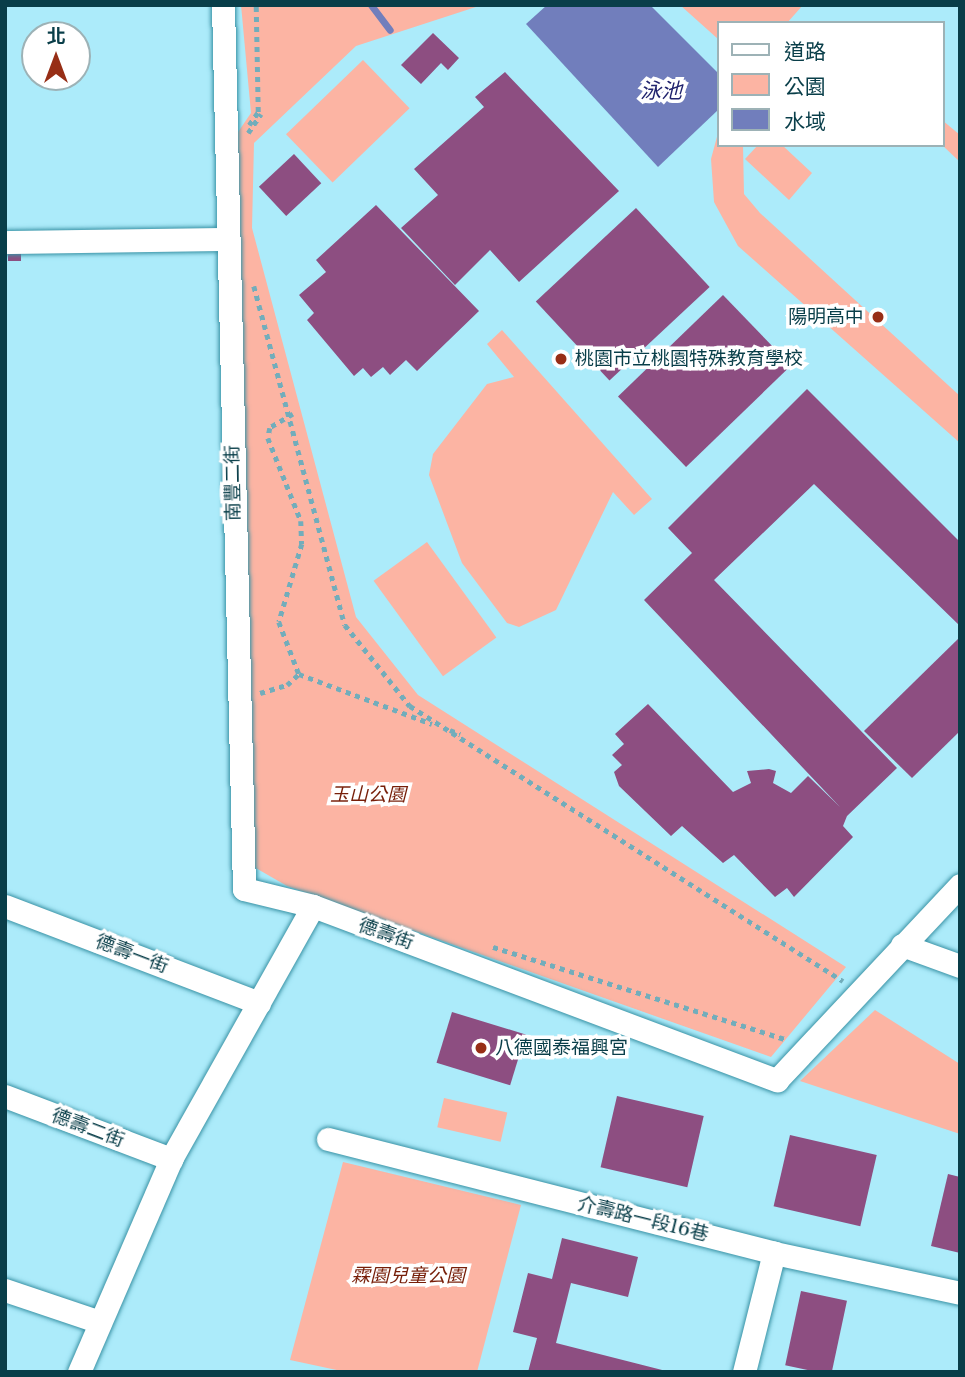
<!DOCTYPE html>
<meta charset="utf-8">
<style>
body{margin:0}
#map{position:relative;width:965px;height:1377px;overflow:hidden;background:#acebfa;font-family:"Libre Baskerville","Noto Sans TC",serif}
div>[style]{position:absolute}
.green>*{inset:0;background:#fcb4a3;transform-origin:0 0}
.water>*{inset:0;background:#717ebc}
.stream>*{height:7px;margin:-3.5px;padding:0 3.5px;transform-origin:3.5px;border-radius:3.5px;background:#717ebc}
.building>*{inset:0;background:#8d4e81;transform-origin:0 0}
.path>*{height:4.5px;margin-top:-2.25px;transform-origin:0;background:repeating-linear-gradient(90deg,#72adbb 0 5px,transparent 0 10px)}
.roads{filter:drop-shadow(0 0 2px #3992a5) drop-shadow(0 0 2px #3992a5)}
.minor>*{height:23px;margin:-11.5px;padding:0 11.5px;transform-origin:11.5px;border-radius:11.5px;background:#fff}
.dots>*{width:19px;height:19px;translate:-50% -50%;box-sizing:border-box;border:4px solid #fff;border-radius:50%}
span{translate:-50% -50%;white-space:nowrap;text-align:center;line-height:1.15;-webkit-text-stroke:7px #fff;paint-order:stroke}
.poi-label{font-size:19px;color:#093e49}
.right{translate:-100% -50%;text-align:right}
.left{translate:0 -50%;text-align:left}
.street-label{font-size:19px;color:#093e49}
.park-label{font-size:19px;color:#771f09;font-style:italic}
.water-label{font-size:21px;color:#20236d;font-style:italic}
.frame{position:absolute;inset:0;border:7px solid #093e49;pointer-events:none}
.legend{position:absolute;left:717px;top:21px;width:228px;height:126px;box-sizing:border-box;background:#fff;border:2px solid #9db2b6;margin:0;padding:9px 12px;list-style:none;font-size:21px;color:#093e49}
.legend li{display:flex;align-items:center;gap:14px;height:35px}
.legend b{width:35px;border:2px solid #9db2b6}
.north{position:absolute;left:21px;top:21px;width:70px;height:70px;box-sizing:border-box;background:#fff;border:2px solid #9db2b6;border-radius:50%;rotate:0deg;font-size:19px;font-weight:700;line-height:28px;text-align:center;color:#093e49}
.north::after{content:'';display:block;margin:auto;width:24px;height:32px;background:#972e16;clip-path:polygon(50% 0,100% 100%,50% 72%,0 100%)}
</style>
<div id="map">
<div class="green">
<div style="clip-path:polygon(241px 5px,482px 5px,356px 46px,254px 143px,252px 228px,356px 617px,418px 695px,846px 967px,771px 1057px,287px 886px,254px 867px,236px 135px,251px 113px)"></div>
<div style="clip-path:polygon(680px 5px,803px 5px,787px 23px,718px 23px,718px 39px)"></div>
<div style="left:363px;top:60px;width:67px;height:107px;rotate:46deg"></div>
<div style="clip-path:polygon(942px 120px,960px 135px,960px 162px,942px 145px)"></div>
<div style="clip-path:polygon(718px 133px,718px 145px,743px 145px,744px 194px,760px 213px,960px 396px,960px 443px,738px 246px,714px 202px,711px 159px)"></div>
<div style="clip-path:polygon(758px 145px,782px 145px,812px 173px,789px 200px,745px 159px)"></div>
<div style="clip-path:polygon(502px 330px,652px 499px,634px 515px,613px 492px,556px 610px,519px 627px,507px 623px,462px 563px,429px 475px,433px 454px,487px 384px,514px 377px,487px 344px)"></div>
<div style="left:427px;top:542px;width:118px;height:66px;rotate:54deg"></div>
<div style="clip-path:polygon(875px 1010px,960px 1064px,960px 1134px,800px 1081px)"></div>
<div style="left:444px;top:1098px;width:65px;height:30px;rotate:13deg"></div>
<div style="clip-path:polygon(343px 1162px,521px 1205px,477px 1372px,346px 1372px,290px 1360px)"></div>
</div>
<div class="water">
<div style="clip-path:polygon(547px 5px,650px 5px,718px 73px,718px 110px,658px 167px,526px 24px)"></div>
</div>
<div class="stream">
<div style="left:371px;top:5px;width:31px;rotate:53deg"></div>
</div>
<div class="building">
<div style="clip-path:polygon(433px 33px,459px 58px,448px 70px,441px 63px,421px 84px,401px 65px)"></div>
<div style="clip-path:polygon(505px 72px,619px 191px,519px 282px,490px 250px,455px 285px,401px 228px,438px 195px,414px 169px,484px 107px,475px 97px)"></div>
<div style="left:294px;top:154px;width:40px;height:48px;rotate:47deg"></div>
<div style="clip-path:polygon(376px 205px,479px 311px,417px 371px,406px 360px,390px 375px,383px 367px,371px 377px,363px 368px,354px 376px,307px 320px,314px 313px,299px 295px,326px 272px,316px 260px)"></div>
<div style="left:636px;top:208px;width:108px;height:137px;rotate:47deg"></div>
<div style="left:8px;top:244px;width:13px;height:17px"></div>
<div style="left:723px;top:295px;width:98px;height:146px;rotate:46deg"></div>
<div style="clip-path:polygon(807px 389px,960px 542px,960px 626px,814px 484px,714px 580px,897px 768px,847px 816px,843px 826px,853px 837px,794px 897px,787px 888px,775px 897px,734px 855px,723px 863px,682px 826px,671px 836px,619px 786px,614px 772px,622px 765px,612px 755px,624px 744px,615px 734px,648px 704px,733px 792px,751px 783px,747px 771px,769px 769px,776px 771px,773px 783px,791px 793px,808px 776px,840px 807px,644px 600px,692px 553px,668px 528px)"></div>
<div style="clip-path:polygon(960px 637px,960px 731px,912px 778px,864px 731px)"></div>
<div style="left:452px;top:1012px;width:77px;height:53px;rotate:17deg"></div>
<div style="left:617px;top:1096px;width:89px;height:73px;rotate:13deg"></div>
<div style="left:790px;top:1135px;width:89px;height:73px;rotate:13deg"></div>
<div style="clip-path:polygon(948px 1174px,960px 1177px,960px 1253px,931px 1246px)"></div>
<div style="clip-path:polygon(562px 1238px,638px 1257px,628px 1297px,571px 1283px,556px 1343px,670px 1372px,528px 1372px,537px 1338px,513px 1332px,528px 1273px,552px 1279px)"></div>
<div style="left:801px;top:1291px;width:47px;height:76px;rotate:12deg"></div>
</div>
<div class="path">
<div style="left:249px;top:125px;width:16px;rotate:-55deg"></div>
<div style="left:258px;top:112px;width:107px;rotate:-91.1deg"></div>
<div style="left:248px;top:133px;width:23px;rotate:-56deg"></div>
<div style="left:254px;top:286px;width:351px;rotate:75deg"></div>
<div style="left:345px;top:625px;width:104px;rotate:51.3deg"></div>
<div style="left:410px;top:706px;width:513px;rotate:32.42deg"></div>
<div style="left:293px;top:414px;width:27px;rotate:149deg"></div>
<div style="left:270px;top:428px;width:10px;rotate:101deg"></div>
<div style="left:268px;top:438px;width:89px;rotate:68.3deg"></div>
<div style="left:301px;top:521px;width:23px;rotate:88deg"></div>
<div style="left:302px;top:544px;width:81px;rotate:106.4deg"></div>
<div style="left:279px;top:622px;width:56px;rotate:69deg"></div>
<div style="left:299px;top:674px;width:142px;rotate:20.6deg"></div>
<div style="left:260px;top:693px;width:28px;rotate:-17deg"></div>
<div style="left:287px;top:685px;width:16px;rotate:-43deg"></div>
<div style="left:450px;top:730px;width:11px;rotate:22deg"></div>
<div style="left:493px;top:947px;width:306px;rotate:17.5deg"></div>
</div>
<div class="roads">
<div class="minor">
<div style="left:223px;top:5px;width:884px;rotate:88.64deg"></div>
<div style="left:244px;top:889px;width:71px;rotate:13.8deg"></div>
<div style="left:313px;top:906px;width:496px;rotate:20.6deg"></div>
<div style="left:777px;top:1080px;width:267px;rotate:-46.8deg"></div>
<div style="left:5px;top:242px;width:222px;rotate:-0.8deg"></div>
<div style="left:5px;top:906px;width:272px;rotate:20.9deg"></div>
<div style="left:902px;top:945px;width:62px;rotate:19.9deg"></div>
<div style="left:5px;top:1096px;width:178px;rotate:20.8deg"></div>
<div style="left:328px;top:1139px;width:460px;rotate:14.3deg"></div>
<div style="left:774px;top:1253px;width:190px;rotate:12.1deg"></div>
<div style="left:5px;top:1290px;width:100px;rotate:18.6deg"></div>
<div style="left:79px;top:1372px;width:232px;rotate:-66.6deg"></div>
<div style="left:171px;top:1159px;width:290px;rotate:-60.7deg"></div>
<div style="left:744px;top:1372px;width:123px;rotate:-75.9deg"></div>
</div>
</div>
<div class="dots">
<div style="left:878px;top:317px;background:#972e16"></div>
<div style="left:561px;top:359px;background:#972e16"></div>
<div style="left:481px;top:1048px;background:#972e16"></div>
</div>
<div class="poi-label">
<span class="right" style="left:864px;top:317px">陽明高中</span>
<span class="left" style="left:575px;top:359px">桃園市立桃園特殊教育學校</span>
<span class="left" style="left:495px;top:1048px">八德國泰福興宮</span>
</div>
<div class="street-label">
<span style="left:233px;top:483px;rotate:-91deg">南豐二街</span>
<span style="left:386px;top:934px;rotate:20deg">德壽街</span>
<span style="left:132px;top:954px;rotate:21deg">德壽一街</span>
<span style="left:88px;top:1128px;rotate:21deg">德壽二街</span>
<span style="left:643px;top:1219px;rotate:14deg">介壽路一段16巷</span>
</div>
<div class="park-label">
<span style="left:368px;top:795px">玉山公園</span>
<span style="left:408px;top:1276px">霖園兒童公園</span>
</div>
<div class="water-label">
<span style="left:661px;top:91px">泳池</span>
</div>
<div class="frame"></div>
<ul class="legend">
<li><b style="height:9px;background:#fff"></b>道路</li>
<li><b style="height:19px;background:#fcb4a3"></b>公園</li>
<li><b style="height:19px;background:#717ebc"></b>水域</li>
</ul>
<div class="north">北</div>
</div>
